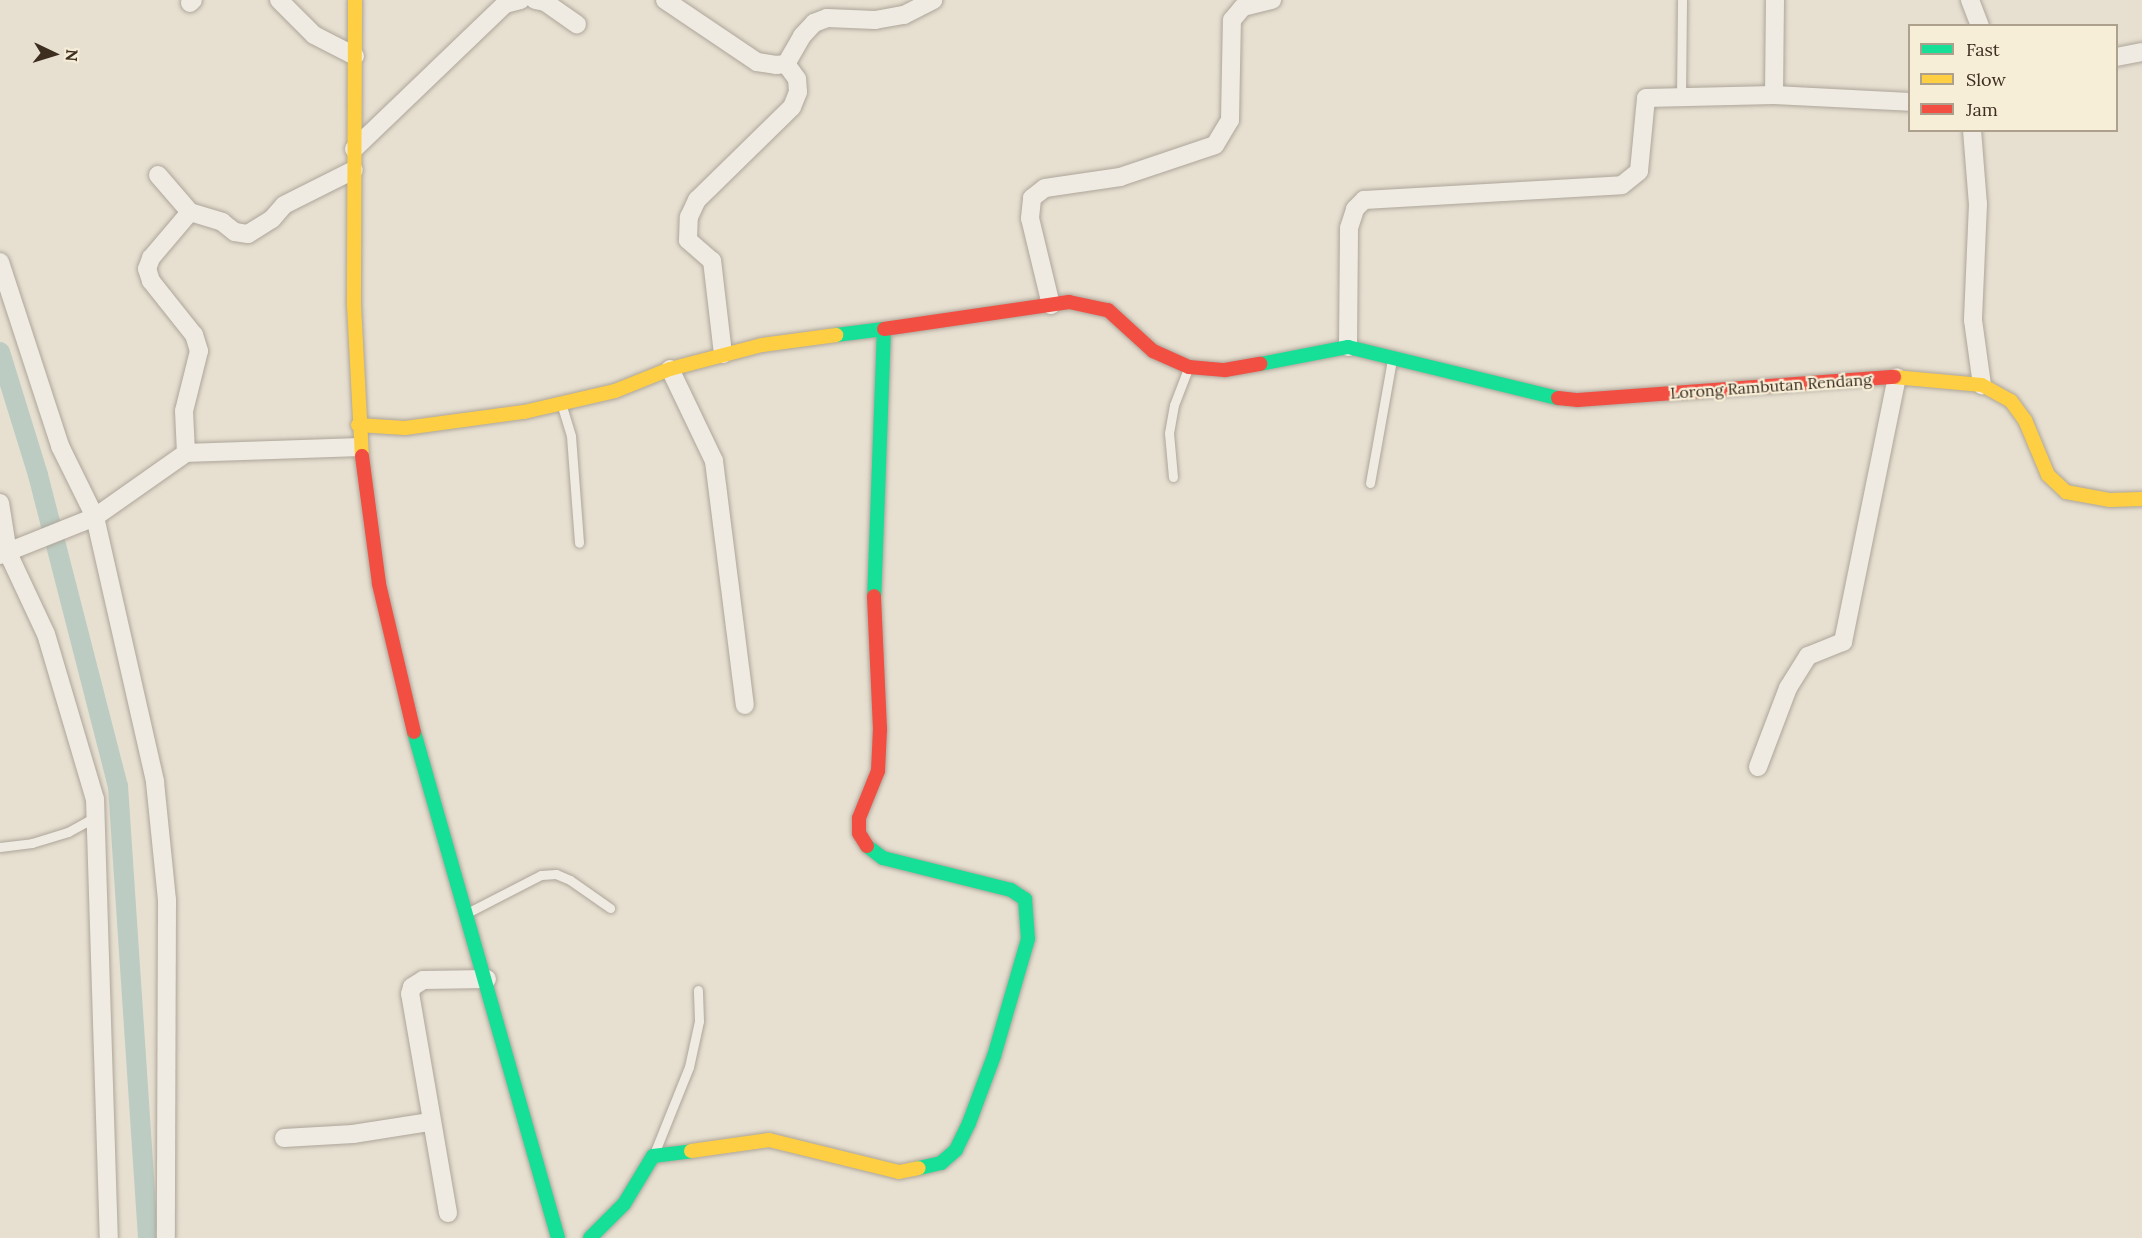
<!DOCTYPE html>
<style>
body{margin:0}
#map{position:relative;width:2142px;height:1238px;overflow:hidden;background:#e7e0d1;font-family:Lora,serif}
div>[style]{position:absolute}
.canal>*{height:20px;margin:-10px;padding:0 10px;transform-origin:10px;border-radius:10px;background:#bcccc2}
.roads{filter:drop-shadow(0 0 2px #ada599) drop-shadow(0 0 2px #ada599)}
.lane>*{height:9px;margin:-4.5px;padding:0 4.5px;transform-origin:4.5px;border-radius:4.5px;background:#efebe3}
.street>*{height:18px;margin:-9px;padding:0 9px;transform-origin:9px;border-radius:9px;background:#efebe3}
.fast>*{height:14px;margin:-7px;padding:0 7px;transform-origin:7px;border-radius:7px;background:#16e098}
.slow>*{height:14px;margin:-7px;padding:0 7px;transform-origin:7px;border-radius:7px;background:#ffcf43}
.jam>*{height:14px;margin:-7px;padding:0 7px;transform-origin:7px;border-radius:7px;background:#f24e42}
span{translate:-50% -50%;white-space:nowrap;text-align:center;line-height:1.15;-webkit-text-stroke:4.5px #f7eed8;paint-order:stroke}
.street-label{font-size:16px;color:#3d2e20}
.legend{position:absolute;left:1908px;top:24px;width:210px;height:108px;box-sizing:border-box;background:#f7eed8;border:2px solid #ada18e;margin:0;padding:8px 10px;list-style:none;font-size:18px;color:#3d2e20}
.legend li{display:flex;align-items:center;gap:12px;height:30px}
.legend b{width:30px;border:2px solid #ada18e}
.north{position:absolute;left:24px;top:24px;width:60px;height:60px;-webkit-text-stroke:4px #f7eed8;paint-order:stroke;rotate:94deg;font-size:16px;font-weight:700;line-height:24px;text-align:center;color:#3d2e20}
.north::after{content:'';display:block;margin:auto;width:21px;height:27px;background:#3d2e20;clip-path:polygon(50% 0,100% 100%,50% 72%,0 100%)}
</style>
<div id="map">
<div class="canal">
<div style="left:0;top:352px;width:129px;rotate:72.8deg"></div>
<div style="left:38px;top:475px;width:321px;rotate:75.6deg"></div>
<div style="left:118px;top:786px;width:453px;rotate:86.2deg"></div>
</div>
<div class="roads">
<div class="lane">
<div style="left:1681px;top:97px;width:97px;rotate:-89.4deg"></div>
<div style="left:561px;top:403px;width:34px;rotate:73deg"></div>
<div style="left:571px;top:436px;width:107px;rotate:85.7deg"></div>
<div style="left:1173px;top:477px;width:44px;rotate:-95.2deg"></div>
<div style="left:1169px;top:433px;width:28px;rotate:-80deg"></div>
<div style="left:1174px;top:405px;width:39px;rotate:-69deg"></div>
<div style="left:1370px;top:483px;width:126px;rotate:-79.9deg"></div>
<div style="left:0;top:847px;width:32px;rotate:-7deg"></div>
<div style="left:32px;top:843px;width:38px;rotate:-17deg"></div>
<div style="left:68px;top:832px;width:33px;rotate:-29deg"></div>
<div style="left:467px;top:913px;width:83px;rotate:-27.2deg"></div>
<div style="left:541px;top:875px;width:15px;rotate:-4deg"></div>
<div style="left:556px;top:874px;width:15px;rotate:23deg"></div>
<div style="left:570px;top:880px;width:49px;rotate:35deg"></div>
<div style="left:654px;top:1154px;width:94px;rotate:-68.1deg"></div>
<div style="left:689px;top:1067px;width:47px;rotate:-77.7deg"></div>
<div style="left:699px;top:1021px;width:31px;rotate:-92deg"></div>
</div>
<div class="street">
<div style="left:279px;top:0;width:49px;rotate:45deg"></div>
<div style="left:314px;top:35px;width:46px;rotate:27.1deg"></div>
<div style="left:535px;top:0;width:10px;rotate:11deg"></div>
<div style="left:545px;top:2px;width:39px;rotate:35deg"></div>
<div style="left:665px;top:0;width:111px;rotate:34deg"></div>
<div style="left:757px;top:62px;width:19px;rotate:9deg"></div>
<div style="left:776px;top:65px;width:10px;rotate:-6deg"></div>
<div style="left:786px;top:64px;width:32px;rotate:-60deg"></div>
<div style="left:802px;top:36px;width:18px;rotate:-47deg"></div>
<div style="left:814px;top:23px;width:14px;rotate:-21deg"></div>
<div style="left:827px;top:18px;width:48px;rotate:2.4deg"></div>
<div style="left:875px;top:20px;width:29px;rotate:-10deg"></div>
<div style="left:904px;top:15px;width:33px;rotate:-27deg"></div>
<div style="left:1970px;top:0;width:28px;rotate:69deg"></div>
<div style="left:190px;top:3px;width:4px;rotate:-45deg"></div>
<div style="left:2116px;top:57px;width:26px;rotate:-11deg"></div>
<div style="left:1774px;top:95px;width:95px;rotate:-89.4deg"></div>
<div style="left:1972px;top:130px;width:74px;rotate:85.4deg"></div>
<div style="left:1978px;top:204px;width:116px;rotate:92.5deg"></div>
<div style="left:1973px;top:320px;width:66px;rotate:82.1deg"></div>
<div style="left:354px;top:149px;width:209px;rotate:-43.8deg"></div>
<div style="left:505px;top:4px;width:16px;rotate:-14deg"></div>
<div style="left:158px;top:175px;width:49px;rotate:49.1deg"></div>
<div style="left:190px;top:212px;width:34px;rotate:17deg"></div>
<div style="left:222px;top:222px;width:16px;rotate:38deg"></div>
<div style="left:235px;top:232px;width:13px;rotate:9deg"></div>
<div style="left:248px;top:234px;width:28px;rotate:-32deg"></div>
<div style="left:272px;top:219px;width:18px;rotate:-49deg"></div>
<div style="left:284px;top:205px;width:78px;rotate:-26.6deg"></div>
<div style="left:0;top:262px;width:194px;rotate:71.9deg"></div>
<div style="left:60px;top:446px;width:79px;rotate:63.8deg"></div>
<div style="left:95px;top:517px;width:272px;rotate:77.2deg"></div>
<div style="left:155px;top:782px;width:119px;rotate:84.2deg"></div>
<div style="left:167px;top:900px;width:338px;rotate:90.2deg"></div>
<div style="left:1051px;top:305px;width:89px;rotate:-103.6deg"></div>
<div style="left:1030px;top:218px;width:20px;rotate:-84deg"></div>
<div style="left:1032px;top:198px;width:16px;rotate:-38deg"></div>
<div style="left:1045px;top:188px;width:76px;rotate:-8.3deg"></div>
<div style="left:1120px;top:177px;width:100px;rotate:-18.6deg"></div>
<div style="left:1215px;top:145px;width:29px;rotate:-59deg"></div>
<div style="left:1230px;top:120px;width:100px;rotate:-88.9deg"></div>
<div style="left:1232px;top:20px;width:17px;rotate:-50deg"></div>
<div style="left:1243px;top:7px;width:30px;rotate:-14deg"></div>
<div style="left:1348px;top:347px;width:119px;rotate:-89.5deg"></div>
<div style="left:1349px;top:228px;width:20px;rotate:-72deg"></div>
<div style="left:1355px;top:209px;width:13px;rotate:-45deg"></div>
<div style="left:1364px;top:200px;width:258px;rotate:-3.3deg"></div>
<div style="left:1622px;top:185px;width:22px;rotate:-39deg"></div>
<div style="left:1639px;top:171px;width:73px;rotate:-84.5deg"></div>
<div style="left:1646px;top:98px;width:128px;rotate:-1.3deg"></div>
<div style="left:1774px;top:95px;width:136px;rotate:2.9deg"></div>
<div style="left:723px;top:354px;width:94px;rotate:-96.7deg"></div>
<div style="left:712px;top:261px;width:32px;rotate:-139deg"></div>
<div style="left:688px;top:240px;width:23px;rotate:-88deg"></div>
<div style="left:689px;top:217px;width:19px;rotate:-65deg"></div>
<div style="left:697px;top:200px;width:133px;rotate:-44.4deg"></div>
<div style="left:792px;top:107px;width:16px;rotate:-68deg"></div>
<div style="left:798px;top:92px;width:13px;rotate:-94deg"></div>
<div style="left:797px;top:79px;width:19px;rotate:-126deg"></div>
<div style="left:670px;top:369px;width:102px;rotate:64.4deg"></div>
<div style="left:714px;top:461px;width:246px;rotate:82.8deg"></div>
<div style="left:186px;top:453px;width:42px;rotate:-92.7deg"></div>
<div style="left:184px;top:411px;width:62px;rotate:-76deg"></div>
<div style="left:199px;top:351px;width:17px;rotate:-107deg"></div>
<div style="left:194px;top:335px;width:69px;rotate:-128.5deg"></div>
<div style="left:151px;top:281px;width:13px;rotate:-108deg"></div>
<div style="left:147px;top:269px;width:12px;rotate:-70deg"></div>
<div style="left:151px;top:258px;width:60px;rotate:-49.7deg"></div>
<div style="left:0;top:503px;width:51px;rotate:80.9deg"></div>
<div style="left:8px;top:553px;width:89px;rotate:64.9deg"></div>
<div style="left:46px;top:634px;width:172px;rotate:73.5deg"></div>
<div style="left:95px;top:799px;width:439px;rotate:88.2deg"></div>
<div style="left:0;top:555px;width:102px;rotate:-21.8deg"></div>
<div style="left:95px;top:517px;width:111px;rotate:-35.1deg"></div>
<div style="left:186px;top:453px;width:173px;rotate:-2deg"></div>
<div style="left:1758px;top:767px;width:85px;rotate:-69.2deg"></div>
<div style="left:1788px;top:688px;width:38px;rotate:-58deg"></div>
<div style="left:1808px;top:656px;width:38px;rotate:-22deg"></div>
<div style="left:1843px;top:642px;width:270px;rotate:-78.5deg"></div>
<div style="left:284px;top:1138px;width:69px;rotate:-3.3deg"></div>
<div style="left:353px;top:1134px;width:78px;rotate:-8.9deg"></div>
<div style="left:448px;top:1213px;width:222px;rotate:-99.8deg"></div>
<div style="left:410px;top:994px;width:7px;rotate:-74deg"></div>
<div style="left:412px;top:987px;width:13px;rotate:-32deg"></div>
<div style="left:423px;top:980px;width:64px;rotate:-0.9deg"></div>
</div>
<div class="fast">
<div style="left:836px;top:335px;width:48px;rotate:-7.1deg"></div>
<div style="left:884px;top:329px;width:267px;rotate:92.1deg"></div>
<div style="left:1260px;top:364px;width:90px;rotate:-10.9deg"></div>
<div style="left:1348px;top:347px;width:216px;rotate:13.7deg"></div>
<div style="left:414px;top:732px;width:526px;rotate:74.11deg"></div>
<div style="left:867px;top:846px;width:20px;rotate:37deg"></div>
<div style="left:883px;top:858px;width:132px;rotate:14deg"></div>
<div style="left:1011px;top:890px;width:17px;rotate:33deg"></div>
<div style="left:1025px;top:899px;width:40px;rotate:85.7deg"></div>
<div style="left:1028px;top:939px;width:122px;rotate:106.2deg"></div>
<div style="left:994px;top:1056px;width:72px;rotate:110.5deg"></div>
<div style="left:969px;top:1123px;width:30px;rotate:116deg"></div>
<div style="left:956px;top:1150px;width:20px;rotate:139deg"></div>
<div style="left:941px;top:1163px;width:23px;rotate:167deg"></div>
<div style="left:590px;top:1238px;width:48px;rotate:-45deg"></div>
<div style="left:624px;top:1204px;width:56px;rotate:-58.9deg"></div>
<div style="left:653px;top:1156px;width:38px;rotate:-7deg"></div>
</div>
<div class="slow">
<div style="left:355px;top:0;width:305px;rotate:90.2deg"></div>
<div style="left:354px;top:305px;width:151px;rotate:87deg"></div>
<div style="left:1894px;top:377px;width:88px;rotate:5.2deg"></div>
<div style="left:1982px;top:385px;width:33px;rotate:29deg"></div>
<div style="left:2011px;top:401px;width:24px;rotate:54deg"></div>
<div style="left:2025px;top:420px;width:60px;rotate:67.3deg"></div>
<div style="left:2048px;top:475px;width:25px;rotate:43deg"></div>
<div style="left:2066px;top:492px;width:45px;rotate:10.3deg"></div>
<div style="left:2110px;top:500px;width:32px;rotate:-2deg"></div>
<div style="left:358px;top:425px;width:47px;rotate:3.7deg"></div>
<div style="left:405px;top:428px;width:120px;rotate:-7.7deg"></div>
<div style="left:524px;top:412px;width:93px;rotate:-13deg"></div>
<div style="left:615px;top:391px;width:59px;rotate:-21.8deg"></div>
<div style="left:670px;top:369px;width:95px;rotate:-14.6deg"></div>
<div style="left:762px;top:345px;width:75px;rotate:-7.7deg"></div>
<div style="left:691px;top:1151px;width:79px;rotate:-8deg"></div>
<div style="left:769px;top:1140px;width:134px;rotate:13.8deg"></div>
<div style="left:899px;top:1172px;width:20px;rotate:-11deg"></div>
</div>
<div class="jam">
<div style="left:884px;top:329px;width:187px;rotate:-8.3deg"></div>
<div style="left:1069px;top:302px;width:40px;rotate:12deg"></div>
<div style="left:1108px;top:310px;width:61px;rotate:42.3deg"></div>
<div style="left:1153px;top:351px;width:39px;rotate:24deg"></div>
<div style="left:1189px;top:367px;width:36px;rotate:5deg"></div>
<div style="left:1225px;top:370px;width:36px;rotate:-10deg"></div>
<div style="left:1558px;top:398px;width:20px;rotate:6deg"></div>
<div style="left:1578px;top:400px;width:317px;rotate:-4.2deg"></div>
<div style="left:362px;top:456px;width:129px;rotate:82.4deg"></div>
<div style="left:379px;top:584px;width:152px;rotate:76.7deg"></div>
<div style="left:867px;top:846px;width:15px;rotate:-122deg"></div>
<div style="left:859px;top:833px;width:15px;rotate:-90deg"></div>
<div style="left:859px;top:818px;width:51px;rotate:-68deg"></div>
<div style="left:878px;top:771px;width:42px;rotate:-87.3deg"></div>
<div style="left:880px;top:729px;width:133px;rotate:-92.6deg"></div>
</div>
</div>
<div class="street-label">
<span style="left:1771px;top:386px;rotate:-4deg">Lorong Rambutan Rendang</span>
</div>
<ul class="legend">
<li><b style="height:8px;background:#16e098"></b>Fast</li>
<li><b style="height:8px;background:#ffcf43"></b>Slow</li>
<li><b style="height:8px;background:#f24e42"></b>Jam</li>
</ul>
<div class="north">N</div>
</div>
